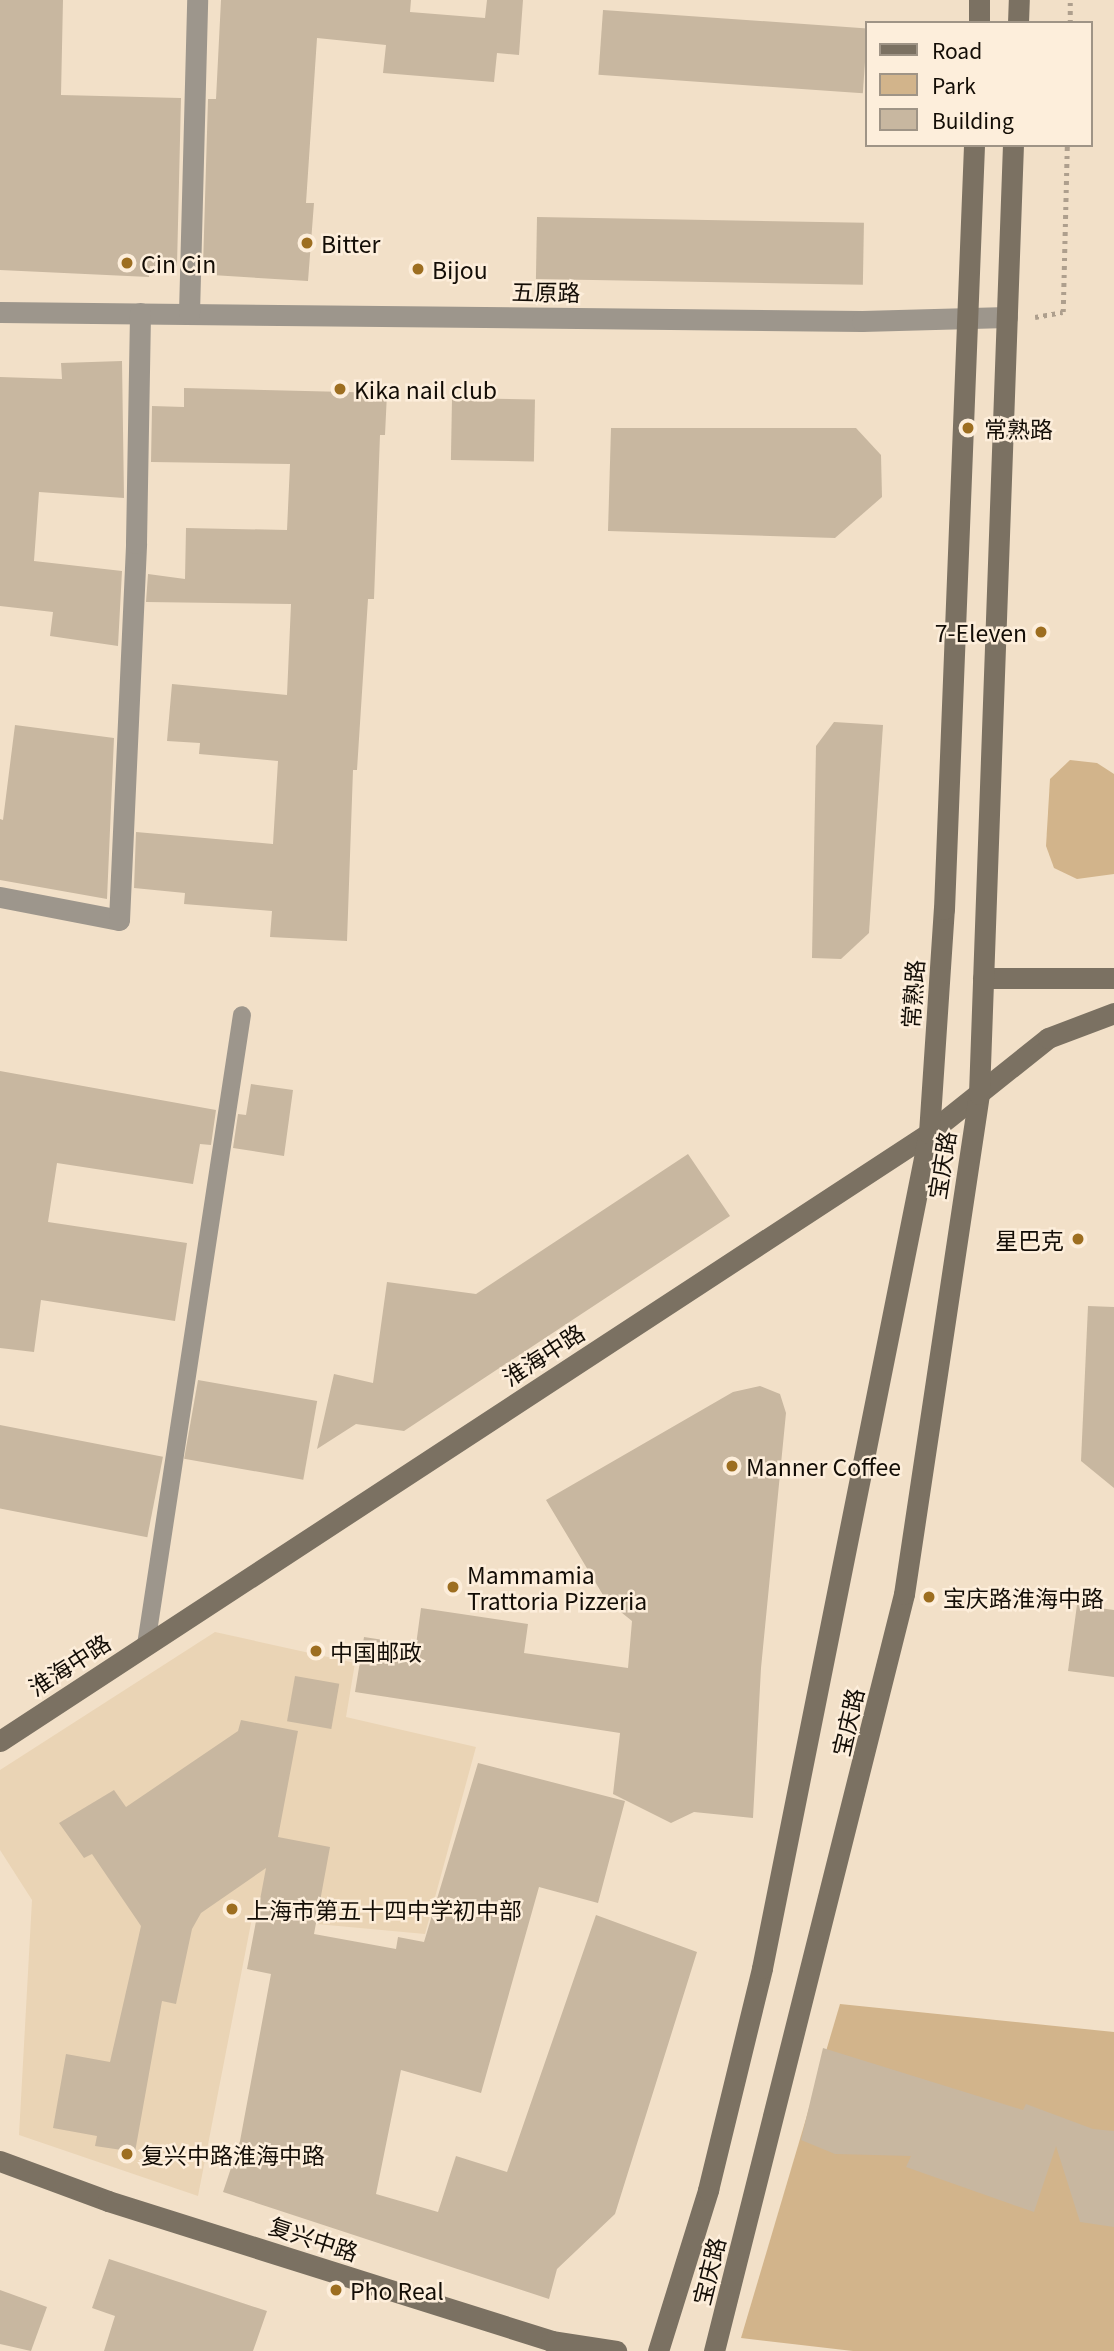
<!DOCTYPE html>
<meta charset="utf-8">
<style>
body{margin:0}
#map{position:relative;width:1114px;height:2351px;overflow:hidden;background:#f2e0c8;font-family:Georgia,"Noto Sans SC",serif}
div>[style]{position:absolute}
.built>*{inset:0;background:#ead4b5}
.green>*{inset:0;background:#d2b48b}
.building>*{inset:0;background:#c8b7a0;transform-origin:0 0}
.path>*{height:4.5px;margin-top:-2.25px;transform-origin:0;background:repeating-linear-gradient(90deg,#ae9f8d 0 3.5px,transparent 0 8.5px)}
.lane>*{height:18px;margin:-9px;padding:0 9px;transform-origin:9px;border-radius:9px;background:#9d968c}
.street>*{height:21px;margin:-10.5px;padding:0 10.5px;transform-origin:10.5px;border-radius:10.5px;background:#9d968c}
.secondary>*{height:21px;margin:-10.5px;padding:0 10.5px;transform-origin:10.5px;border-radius:10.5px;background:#7b7162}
.dots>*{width:19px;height:19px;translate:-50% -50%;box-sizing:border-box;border:4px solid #fdeedb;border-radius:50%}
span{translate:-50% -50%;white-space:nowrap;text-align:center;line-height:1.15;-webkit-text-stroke:5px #fdeedb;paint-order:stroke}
.poi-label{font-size:23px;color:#130d06}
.left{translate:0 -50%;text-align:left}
.right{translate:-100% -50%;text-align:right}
.street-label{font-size:23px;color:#130d06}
.legend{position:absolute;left:865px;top:21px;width:228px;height:126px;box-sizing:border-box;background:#fdeedb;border:2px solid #9f9486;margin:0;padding:9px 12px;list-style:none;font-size:21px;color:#130d06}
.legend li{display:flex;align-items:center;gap:14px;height:35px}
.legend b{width:35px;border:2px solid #9f9486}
</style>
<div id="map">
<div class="built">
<div style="clip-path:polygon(215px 1632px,355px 1663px,346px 1717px,476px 1747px,425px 1934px,252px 1918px,198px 2196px,19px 2135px,32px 1900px,0 1850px,0 1770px)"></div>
</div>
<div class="green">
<div style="clip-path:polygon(1070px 760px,1097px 763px,1114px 774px,1114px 874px,1077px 879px,1054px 868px,1046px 846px,1050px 779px)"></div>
<div style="clip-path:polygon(840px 2004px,1114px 2032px,1114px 2351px,853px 2351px,741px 2338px)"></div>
</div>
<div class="building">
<div style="clip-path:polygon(0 0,63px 0,61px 95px,181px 98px,177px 266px,150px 266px,149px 277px,0 270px)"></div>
<div style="clip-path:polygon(221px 0,411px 0,410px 12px,485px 18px,487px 0,523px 0,519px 55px,497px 53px,494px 82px,383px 73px,386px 45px,317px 38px,306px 203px,314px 203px,308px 281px,212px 275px,213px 266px,203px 266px,208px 99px,216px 99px)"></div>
<div style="left:603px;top:10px;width:265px;height:65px;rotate:4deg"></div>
<div style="left:537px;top:217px;width:327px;height:62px;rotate:1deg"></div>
<div style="clip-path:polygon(122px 361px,124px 498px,39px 492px,34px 561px,122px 571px,118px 646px,50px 636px,53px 612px,0 606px,0 377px,62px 379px,61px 363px)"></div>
<div style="clip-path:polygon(184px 388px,387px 393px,385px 435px,380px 435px,374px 599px,368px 599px,357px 770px,353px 770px,347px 941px,270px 937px,272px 911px,184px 904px,185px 893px,134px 888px,136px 832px,273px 844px,278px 761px,199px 754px,200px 743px,167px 741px,172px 684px,287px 695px,291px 604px,146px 602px,148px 574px,185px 579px,186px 528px,287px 530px,290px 464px,151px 462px,152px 406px,184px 407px)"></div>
<div style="left:452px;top:398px;width:83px;height:62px;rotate:1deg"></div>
<div style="clip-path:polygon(611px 428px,856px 428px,881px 455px,882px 497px,835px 538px,608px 531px)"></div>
<div style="clip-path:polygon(834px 722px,883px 725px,869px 933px,841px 959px,812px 958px,816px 746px)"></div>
<div style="clip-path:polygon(15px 725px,114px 738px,107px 899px,0 880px,0 819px,3px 820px)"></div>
<div style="clip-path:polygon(0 1071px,216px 1110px,211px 1145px,200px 1144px,193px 1184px,57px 1163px,48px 1222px,187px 1243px,175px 1321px,41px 1300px,34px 1352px,0 1348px)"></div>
<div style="clip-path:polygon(251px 1084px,293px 1090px,284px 1156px,233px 1148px,238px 1114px,246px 1115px)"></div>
<div style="clip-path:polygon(688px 1154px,730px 1216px,404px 1431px,356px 1424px,317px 1449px,334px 1374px,373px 1383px,387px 1282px,476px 1294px)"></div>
<div style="clip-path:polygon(1088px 1306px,1114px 1307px,1114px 1488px,1081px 1461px)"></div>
<div style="left:198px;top:1380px;width:121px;height:80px;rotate:10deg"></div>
<div style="clip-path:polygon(760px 1386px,780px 1394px,786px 1413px,761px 1668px,753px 1818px,694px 1812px,671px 1823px,613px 1794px,620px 1733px,355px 1692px,364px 1637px,416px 1645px,421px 1608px,528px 1624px,524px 1653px,628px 1668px,632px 1621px,606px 1600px,546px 1500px,733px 1392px)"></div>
<div style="left:0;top:1425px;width:166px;height:82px;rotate:11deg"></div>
<div style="clip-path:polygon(1077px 1605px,1114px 1610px,1114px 1677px,1068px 1671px)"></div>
<div style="left:295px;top:1676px;width:45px;height:46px;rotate:10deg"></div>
<div style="clip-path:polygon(241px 1720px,298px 1731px,278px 1837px,330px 1847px,314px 1934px,396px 1949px,398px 1937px,424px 1942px,478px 1763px,625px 1801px,598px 1903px,539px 1887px,481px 2093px,401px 2070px,376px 2194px,438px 2212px,456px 2156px,507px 2172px,596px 1915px,697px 1952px,615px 2214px,557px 2269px,549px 2299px,223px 2192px,240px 2141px,271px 1974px,247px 1969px,266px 1868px,201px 1913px,192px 1929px,176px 2004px,162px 2001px,135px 2152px,95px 2146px,97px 2136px,53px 2128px,66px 2054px,110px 2062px,141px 1926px,92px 1854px,84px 1858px,59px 1823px,114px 1790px,126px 1807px,238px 1731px)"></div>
<div style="clip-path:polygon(823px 2048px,1023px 2110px,1026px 2104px,1093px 2129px,1114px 2131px,1114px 2227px,1080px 2222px,1056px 2146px,1034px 2212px,906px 2167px,911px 2156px,835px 2154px,801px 2140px)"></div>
<div style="clip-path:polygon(109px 2259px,267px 2311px,253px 2351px,104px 2351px,115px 2316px,92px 2308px)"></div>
<div style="clip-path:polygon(0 2290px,47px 2307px,31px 2351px,0 2344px)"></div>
</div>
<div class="path">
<div style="left:1070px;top:23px;width:23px;rotate:-90deg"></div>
<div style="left:1035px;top:317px;width:28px;rotate:-10deg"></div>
<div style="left:1063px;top:312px;width:167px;rotate:-88.6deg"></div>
</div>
<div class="lane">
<div style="left:146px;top:1645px;width:637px;rotate:-81.34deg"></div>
</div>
<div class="street">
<div style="left:0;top:312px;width:862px;rotate:0.6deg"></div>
<div style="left:862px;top:321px;width:145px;rotate:-1.6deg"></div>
<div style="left:189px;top:313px;width:313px;rotate:-88.5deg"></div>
<div style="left:0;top:897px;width:121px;rotate:10.9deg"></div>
<div style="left:119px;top:920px;width:377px;rotate:-87.4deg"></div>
<div style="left:136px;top:543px;width:230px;rotate:-89deg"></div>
</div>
<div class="secondary">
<div style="left:979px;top:23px;width:23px;rotate:-90deg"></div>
<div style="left:1018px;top:23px;width:23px;rotate:-88deg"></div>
<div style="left:983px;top:978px;width:131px"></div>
<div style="left:0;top:1741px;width:1110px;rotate:-33.2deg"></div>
<div style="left:929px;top:1133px;width:152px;rotate:-38.6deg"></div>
<div style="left:1048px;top:1038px;width:71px;rotate:-20.7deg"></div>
<div style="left:0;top:2161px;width:115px;rotate:20.3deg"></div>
<div style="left:108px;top:2201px;width:465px;rotate:17.5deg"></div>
<div style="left:551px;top:2341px;width:66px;rotate:8.7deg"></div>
<div style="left:658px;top:2351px;width:169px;rotate:-72.7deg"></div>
<div style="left:708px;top:2190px;width:228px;rotate:-76.3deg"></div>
<div style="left:762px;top:1968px;width:852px;rotate:-78.69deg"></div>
<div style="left:929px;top:1133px;width:225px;rotate:-86.2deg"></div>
<div style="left:944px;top:909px;width:765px;rotate:-87.75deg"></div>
<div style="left:714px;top:2351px;width:780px;rotate:-75.91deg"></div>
<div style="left:904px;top:1594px;width:506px;rotate:-81.47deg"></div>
<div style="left:979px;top:1094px;width:950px;rotate:-87.95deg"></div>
</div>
<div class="dots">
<div style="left:307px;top:243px;background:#9d6e20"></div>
<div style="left:127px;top:263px;background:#9d6e20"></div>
<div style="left:418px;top:269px;background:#9d6e20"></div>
<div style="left:340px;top:389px;background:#9d6e20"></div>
<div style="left:968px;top:428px;background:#9d6e20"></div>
<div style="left:1041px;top:632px;background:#9d6e20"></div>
<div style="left:1078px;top:1239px;background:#9d6e20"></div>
<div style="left:732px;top:1466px;background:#9d6e20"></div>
<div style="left:453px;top:1587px;background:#9d6e20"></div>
<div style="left:929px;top:1597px;background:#9d6e20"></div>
<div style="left:316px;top:1651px;background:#9d6e20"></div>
<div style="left:232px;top:1909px;background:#9d6e20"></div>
<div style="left:127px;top:2154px;background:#9d6e20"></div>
<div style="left:336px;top:2290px;background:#9d6e20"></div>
</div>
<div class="poi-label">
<span class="left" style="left:321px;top:243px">Bitter</span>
<span class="left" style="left:141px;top:263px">Cin Cin</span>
<span class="left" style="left:432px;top:269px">Bijou</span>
<span class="left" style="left:354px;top:389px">Kika nail club</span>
<span class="left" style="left:984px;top:428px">常熟路</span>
<span class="right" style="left:1027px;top:632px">7-Eleven</span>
<span class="right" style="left:1064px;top:1239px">星巴克</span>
<span class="left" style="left:746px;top:1466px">Manner Coffee</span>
<span class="left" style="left:467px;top:1587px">Mammamia<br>Trattoria Pizzeria</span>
<span class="left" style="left:943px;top:1597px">宝庆路淮海中路</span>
<span class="left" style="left:330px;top:1651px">中国邮政</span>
<span class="left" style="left:246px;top:1909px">上海市第五十四中学初中部</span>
<span class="left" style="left:141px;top:2154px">复兴中路淮海中路</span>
<span class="left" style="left:350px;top:2290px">Pho Real</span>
</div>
<div class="street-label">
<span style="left:546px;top:291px;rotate:1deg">五原路</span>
<span style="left:912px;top:994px;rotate:-86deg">常熟路</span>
<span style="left:941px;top:1165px;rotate:-81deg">宝庆路</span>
<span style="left:543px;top:1354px;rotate:-33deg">淮海中路</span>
<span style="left:69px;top:1664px;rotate:-33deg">淮海中路</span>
<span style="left:847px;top:1722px;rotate:-77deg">宝庆路</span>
<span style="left:314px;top:2238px;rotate:18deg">复兴中路</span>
<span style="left:708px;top:2271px;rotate:-76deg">宝庆路</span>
</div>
<ul class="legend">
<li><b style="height:9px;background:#7b7162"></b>Road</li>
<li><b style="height:19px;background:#d2b48b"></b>Park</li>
<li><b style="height:19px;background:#c8b7a0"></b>Building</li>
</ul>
</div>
